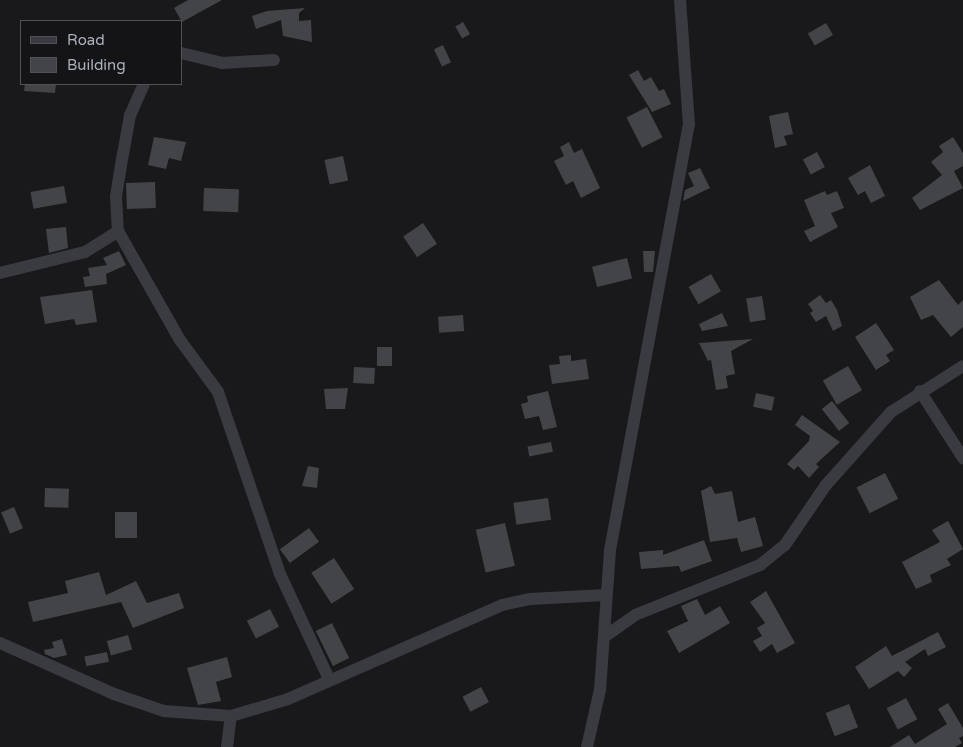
<!DOCTYPE html>
<style>
body{margin:0}
#map{position:relative;width:963px;height:747px;overflow:hidden;background:#19191b;font-family:"Varela Round",sans-serif}
div>[style]{position:absolute}
.building>*{inset:0;background:#434448;transform-origin:0 0}
.minor>*{height:12px;margin:-6px;padding:0 6px;transform-origin:6px;border-radius:6px;background:#3a3b41}
span{translate:-50% -50%;white-space:nowrap;text-align:center;line-height:1.15;-webkit-text-stroke:4.5px #141416;paint-order:stroke}
.legend{position:absolute;left:20px;top:20px;width:162px;height:65px;box-sizing:border-box;background:#141416;border:1px solid #505258;margin:0;padding:6px 9px;list-style:none;font-size:15px;color:#abb0bb}
.legend li{display:flex;align-items:center;gap:10px;height:25px}
.legend b{width:25px;border:1px solid #505258}
</style>
<div id="map">
<div class="building">
<div style="clip-path:polygon(188px 0,222px 0,182px 22px,174px 8px)"></div>
<div style="clip-path:polygon(305px 8px,299px 13px,299px 21px,311px 20px,312px 42px,283px 36px,281px 20px,256px 29px,252px 16px,267px 11px)"></div>
<div style="left:463px;top:22px;width:14px;height:9px;rotate:60deg"></div>
<div style="left:826px;top:23px;width:14px;height:21px;rotate:60deg"></div>
<div style="left:443px;top:45px;width:19px;height:10px;rotate:65deg"></div>
<div style="clip-path:polygon(638px 70px,644px 81px,651px 77px,659px 91px,664px 89px,671px 104px,652px 112px,629px 75px)"></div>
<div style="clip-path:polygon(25px 84px,56px 84px,55px 93px,24px 91px)"></div>
<div style="left:647px;top:107px;width:34px;height:23px;rotate:63deg"></div>
<div style="clip-path:polygon(788px 112px,793px 134px,784px 136px,787px 145px,775px 148px,769px 116px)"></div>
<div style="clip-path:polygon(154px 137px,186px 142px,181px 161px,169px 158px,166px 169px,148px 165px)"></div>
<div style="clip-path:polygon(953px 137px,963px 153px,963px 166px,954px 171px,963px 188px,920px 210px,912px 198px,942px 175px,931px 162px,943px 152px,939px 146px)"></div>
<div style="clip-path:polygon(569px 142px,574px 153px,582px 149px,600px 188px,581px 198px,573px 181px,566px 185px,554px 161px,564px 156px,560px 147px)"></div>
<div style="left:817px;top:152px;width:17px;height:16px;rotate:62deg"></div>
<div style="left:343px;top:156px;width:25px;height:19px;rotate:78deg"></div>
<div style="clip-path:polygon(870px 165px,885px 196px,871px 203px,865px 191px,858px 195px,848px 178px)"></div>
<div style="clip-path:polygon(700px 168px,710px 188px,683px 201px,685px 190px,694px 186px,688px 173px)"></div>
<div style="left:155px;top:182px;width:26px;height:29px;rotate:88deg"></div>
<div style="left:64px;top:186px;width:17px;height:34px;rotate:80deg"></div>
<div style="left:204px;top:188px;width:35px;height:23px;rotate:2deg"></div>
<div style="clip-path:polygon(825px 191px,827px 195px,837px 191px,844px 208px,831px 213px,838px 227px,810px 242px,804px 231px,815px 226px,804px 200px)"></div>
<div style="left:423px;top:223px;width:25px;height:24px;rotate:56deg"></div>
<div style="clip-path:polygon(66px 227px,68px 248px,49px 253px,46px 229px)"></div>
<div style="clip-path:polygon(119px 251px,126px 265px,106px 274px,107px 284px,85px 287px,83px 277px,90px 276px,88px 268px,107px 265px,103px 258px)"></div>
<div style="clip-path:polygon(643px 251px,655px 251px,653px 272px,644px 272px)"></div>
<div style="left:627px;top:258px;width:21px;height:36px;rotate:76deg"></div>
<div style="left:711px;top:274px;width:20px;height:26px;rotate:60deg"></div>
<div style="clip-path:polygon(939px 280px,958px 305px,963px 300px,963px 327px,951px 337px,933px 315px,921px 320px,910px 297px)"></div>
<div style="clip-path:polygon(92px 290px,97px 322px,76px 325px,74px 319px,45px 324px,40px 297px)"></div>
<div style="clip-path:polygon(820px 295px,826px 303px,831px 300px,837px 310px,842px 326px,833px 331px,826px 316px,816px 322px,810px 313px,813px 311px,808px 304px)"></div>
<div style="left:762px;top:296px;width:24px;height:16px;rotate:81deg"></div>
<div style="clip-path:polygon(722px 313px,728px 326px,702px 331px,699px 324px)"></div>
<div style="left:463px;top:315px;width:16px;height:25px;rotate:86deg"></div>
<div style="clip-path:polygon(876px 323px,894px 350px,886px 355px,890px 361px,876px 370px,855px 337px)"></div>
<div style="clip-path:polygon(753px 339px,731px 351px,735px 374px,726px 376px,728px 388px,716px 390px,711px 360px,708px 361px,699px 343px)"></div>
<div style="left:377px;top:347px;width:15px;height:19px"></div>
<div style="clip-path:polygon(571px 355px,571px 361px,586px 359px,589px 379px,552px 384px,549px 365px,560px 364px,559px 356px)"></div>
<div style="left:848px;top:366px;width:28px;height:29px;rotate:60deg"></div>
<div style="left:354px;top:367px;width:21px;height:16px;rotate:3deg"></div>
<div style="clip-path:polygon(348px 388px,345px 409px,326px 409px,324px 389px)"></div>
<div style="clip-path:polygon(548px 391px,557px 427px,543px 430px,539px 416px,525px 419px,521px 404px,528px 402px,527px 396px)"></div>
<div style="left:756px;top:393px;width:19px;height:14px;rotate:12deg"></div>
<div style="left:832px;top:401px;width:28px;height:13px;rotate:52deg"></div>
<div style="clip-path:polygon(802px 415px,840px 442px,816px 464px,819px 467px,809px 478px,798px 466px,794px 470px,787px 464px,809px 441px,810px 436px,795px 425px)"></div>
<div style="left:551px;top:442px;width:10px;height:24px;rotate:79deg"></div>
<div style="clip-path:polygon(308px 466px,319px 468px,317px 488px,302px 486px)"></div>
<div style="left:885px;top:473px;width:29px;height:32px;rotate:63deg"></div>
<div style="clip-path:polygon(711px 486px,715px 494px,732px 491px,738px 522px,755px 517px,763px 546px,741px 552px,737px 538px,710px 542px,701px 491px)"></div>
<div style="left:45px;top:488px;width:24px;height:19px;rotate:2deg"></div>
<div style="left:548px;top:498px;width:22px;height:35px;rotate:82deg"></div>
<div style="left:14px;top:507px;width:23px;height:14px;rotate:67deg"></div>
<div style="left:137px;top:512px;width:26px;height:22px;rotate:90deg"></div>
<div style="clip-path:polygon(948px 521px,963px 549px,947px 559px,951px 565px,930px 575px,932px 582px,916px 589px,902px 562px,940px 542px,932px 530px)"></div>
<div style="left:505px;top:523px;width:44px;height:30px;rotate:77deg"></div>
<div style="left:309px;top:528px;width:17px;height:36px;rotate:54deg"></div>
<div style="clip-path:polygon(704px 540px,712px 561px,681px 572px,679px 566px,641px 569px,639px 552px,663px 550px,663px 555px)"></div>
<div style="left:334px;top:558px;width:37px;height:27px;rotate:57deg"></div>
<div style="clip-path:polygon(99px 572px,106px 595px,136px 581px,147px 603px,179px 593px,184px 608px,133px 628px,121px 602px,33px 622px,28px 602px,68px 593px,65px 581px)"></div>
<div style="clip-path:polygon(766px 591px,795px 643px,777px 653px,772px 644px,760px 652px,753px 641px,762px 636px,757px 628px,765px 623px,750px 602px)"></div>
<div style="clip-path:polygon(697px 599px,705px 615px,720px 606px,730px 623px,679px 653px,667px 631px,688px 621px,681px 606px)"></div>
<div style="left:270px;top:609px;width:20px;height:26px;rotate:63deg"></div>
<div style="left:332px;top:623px;width:39px;height:18px;rotate:64deg"></div>
<div style="clip-path:polygon(938px 632px,946px 647px,928px 656px,925px 649px,905px 662px,912px 668px,904px 677px,898px 671px,869px 689px,855px 667px,886px 646px,892px 656px)"></div>
<div style="left:128px;top:635px;width:15px;height:22px;rotate:74deg"></div>
<div style="clip-path:polygon(62px 639px,67px 655px,54px 658px,45px 654px,44px 650px,54px 648px,52px 642px)"></div>
<div style="left:107px;top:652px;width:10px;height:23px;rotate:79deg"></div>
<div style="clip-path:polygon(227px 657px,232px 677px,216px 682px,221px 701px,198px 705px,187px 668px)"></div>
<div style="left:481px;top:687px;width:17px;height:21px;rotate:62deg"></div>
<div style="left:906px;top:698px;width:24px;height:22px;rotate:62deg"></div>
<div style="clip-path:polygon(948px 703px,963px 728px,963px 736px,959px 738px,962px 743px,955px 747px,890px 747px,909px 735px,915px 744px,947px 724px,938px 709px)"></div>
<div style="left:849px;top:704px;width:25px;height:25px;rotate:69deg"></div>
</div>
<div class="minor">
<div style="left:181px;top:53px;width:42px;rotate:13.7deg"></div>
<div style="left:222px;top:63px;width:52px;rotate:-3.3deg"></div>
<div style="left:144px;top:84px;width:34px;rotate:114deg"></div>
<div style="left:130px;top:115px;width:39px;rotate:100deg"></div>
<div style="left:123px;top:153px;width:44px;rotate:99.2deg"></div>
<div style="left:116px;top:196px;width:35px;rotate:87deg"></div>
<div style="left:118px;top:231px;width:125px;rotate:60.4deg"></div>
<div style="left:180px;top:340px;width:64px;rotate:53.8deg"></div>
<div style="left:218px;top:392px;width:192px;rotate:71.2deg"></div>
<div style="left:280px;top:574px;width:116px;rotate:65deg"></div>
<div style="left:0;top:273px;width:88px;rotate:-13.9deg"></div>
<div style="left:85px;top:252px;width:39px;rotate:-32deg"></div>
<div style="left:920px;top:391px;width:80px;rotate:57.3deg"></div>
<div style="left:604px;top:637px;width:38px;rotate:-35deg"></div>
<div style="left:635px;top:615px;width:135px;rotate:-21.8deg"></div>
<div style="left:760px;top:565px;width:32px;rotate:-39deg"></div>
<div style="left:785px;top:545px;width:73px;rotate:-55.7deg"></div>
<div style="left:826px;top:485px;width:98px;rotate:-48.3deg"></div>
<div style="left:891px;top:412px;width:85px;rotate:-32.6deg"></div>
<div style="left:0;top:643px;width:125px;rotate:24.1deg"></div>
<div style="left:114px;top:694px;width:53px;rotate:18.8deg"></div>
<div style="left:164px;top:711px;width:67px;rotate:4.3deg"></div>
<div style="left:231px;top:716px;width:59px;rotate:-16.6deg"></div>
<div style="left:288px;top:699px;width:234px;rotate:-23.7deg"></div>
<div style="left:502px;top:605px;width:29px;rotate:-12deg"></div>
<div style="left:530px;top:599px;width:75px;rotate:-3.1deg"></div>
<div style="left:227px;top:747px;width:31px;rotate:-83deg"></div>
<div style="left:587px;top:747px;width:58px;rotate:-77.2deg"></div>
<div style="left:600px;top:690px;width:140px;rotate:-85.9deg"></div>
<div style="left:610px;top:550px;width:432px;rotate:-79.5deg"></div>
<div style="left:689px;top:125px;width:125px;rotate:-94.1deg"></div>
</div>
<ul class="legend">
<li><b style="height:6px;background:#3a3b41"></b>Road</li>
<li><b style="height:14px;background:#434448"></b>Building</li>
</ul>
</div>
